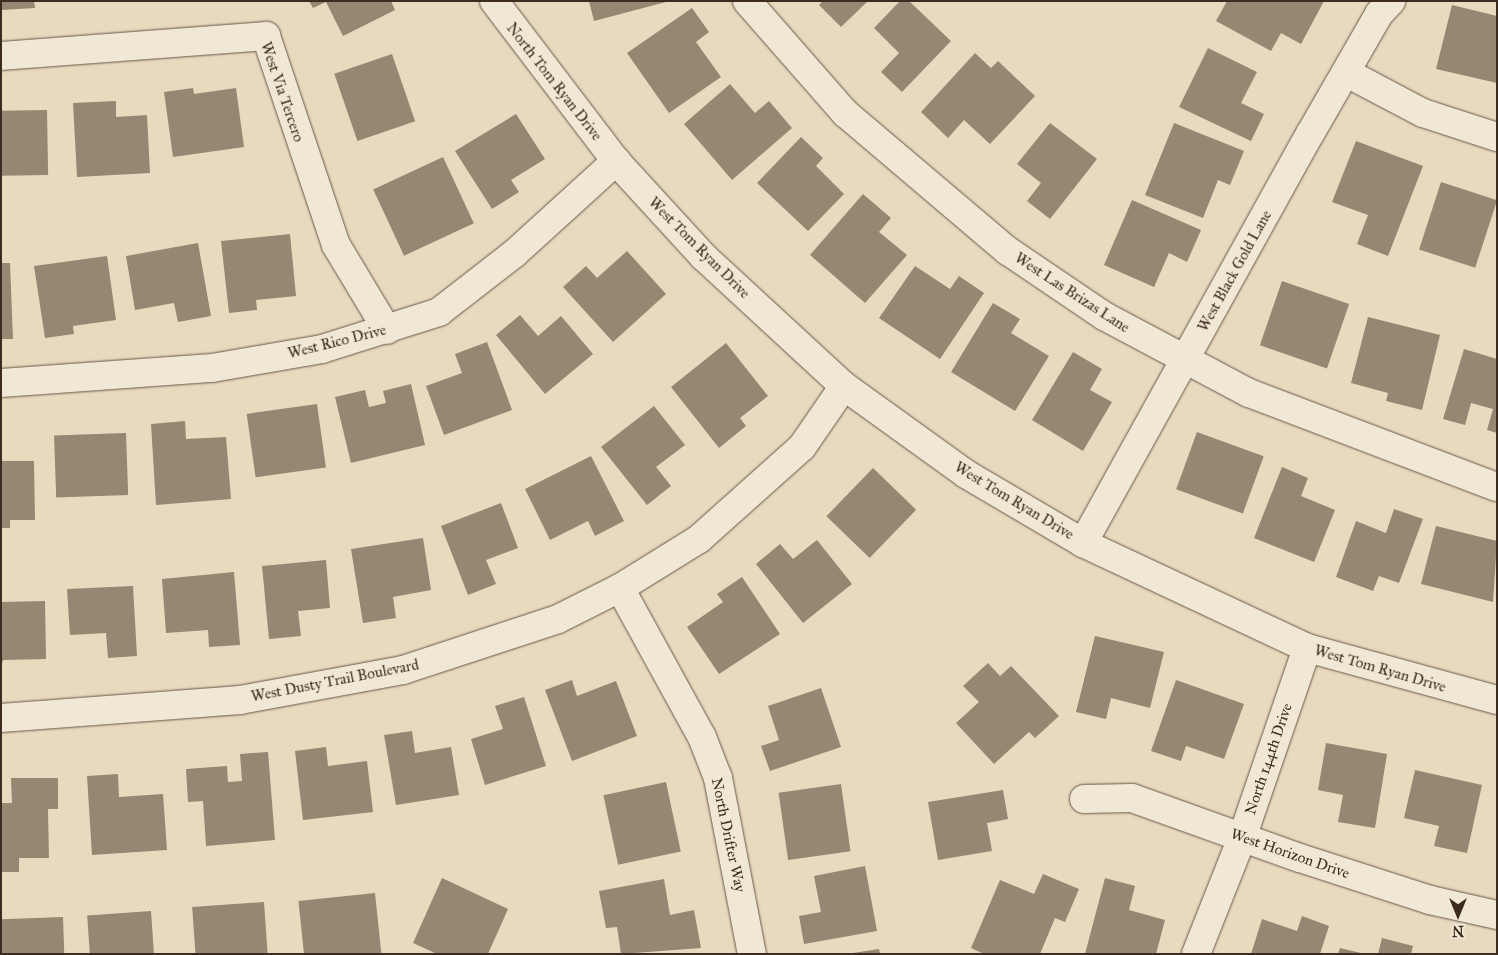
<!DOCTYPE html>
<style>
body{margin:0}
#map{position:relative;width:1498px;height:955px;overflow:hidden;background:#e8dabf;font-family:"IM FELL Great Primer",serif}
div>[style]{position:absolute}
.building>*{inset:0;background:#968672;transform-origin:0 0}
.roads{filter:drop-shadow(0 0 1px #685747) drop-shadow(0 0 1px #685747)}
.minor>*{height:28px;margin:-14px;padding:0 14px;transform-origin:14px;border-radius:14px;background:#f0e7d5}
span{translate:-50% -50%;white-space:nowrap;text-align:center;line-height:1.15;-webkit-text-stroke:4.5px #f0e7d5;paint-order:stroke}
.street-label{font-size:15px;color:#3e2b1f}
.frame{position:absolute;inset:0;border:2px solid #3e2b1f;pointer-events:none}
.north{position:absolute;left:1433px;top:890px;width:50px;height:50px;-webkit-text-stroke:4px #f0e7d5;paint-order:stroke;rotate:180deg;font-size:14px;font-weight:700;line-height:20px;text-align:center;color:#3e2b1f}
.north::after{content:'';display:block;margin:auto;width:18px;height:22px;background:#3e2b1f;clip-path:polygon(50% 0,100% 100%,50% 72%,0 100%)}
</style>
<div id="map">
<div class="building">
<div style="clip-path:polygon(1px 1px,34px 1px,35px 8px,1px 10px)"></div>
<div style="clip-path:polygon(309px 1px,391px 1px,395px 10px,343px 36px,326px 2px,313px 8px)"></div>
<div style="clip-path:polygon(589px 1px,666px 1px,666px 2px,594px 21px)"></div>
<div style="clip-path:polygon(823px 1px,868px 1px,841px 27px,819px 5px)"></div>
<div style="clip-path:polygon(900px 1px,909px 1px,951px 41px,902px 92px,881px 72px,899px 53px,874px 28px)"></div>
<div style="clip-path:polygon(1227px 1px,1324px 1px,1301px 44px,1281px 33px,1271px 51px,1216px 21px)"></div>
<div style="clip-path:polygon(1452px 5px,1497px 16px,1497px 83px,1436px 69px)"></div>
<div style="clip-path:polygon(692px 8px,709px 32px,696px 42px,721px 77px,669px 113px,627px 53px)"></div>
<div style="clip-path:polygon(1208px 48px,1257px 72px,1241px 103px,1264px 114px,1251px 141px,1179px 107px)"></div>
<div style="clip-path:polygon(975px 53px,991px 68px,998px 61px,1035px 96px,990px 144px,964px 120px,948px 138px,921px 112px)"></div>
<div style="left:392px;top:54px;width:71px;height:61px;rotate:71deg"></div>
<div style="clip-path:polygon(730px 84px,755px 113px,769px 101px,792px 128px,732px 180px,684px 124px)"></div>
<div style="clip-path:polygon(193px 88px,194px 94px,236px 88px,244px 147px,173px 157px,164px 92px)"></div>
<div style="clip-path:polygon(116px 101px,116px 117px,147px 115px,150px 173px,77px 177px,73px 103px)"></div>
<div style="left:47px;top:110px;width:65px;height:46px;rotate:89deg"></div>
<div style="clip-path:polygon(516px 114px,545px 159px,511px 180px,519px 192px,492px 209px,455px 151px)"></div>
<div style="clip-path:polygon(1050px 123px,1097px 159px,1050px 219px,1027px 201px,1041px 183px,1017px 164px)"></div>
<div style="clip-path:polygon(1174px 123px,1244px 151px,1230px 185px,1218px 180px,1203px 218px,1145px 195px)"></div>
<div style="clip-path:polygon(801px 137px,823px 158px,816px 166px,844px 194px,808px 231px,757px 183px)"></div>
<div style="clip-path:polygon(1356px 141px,1423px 166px,1388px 256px,1357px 244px,1368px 215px,1332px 202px)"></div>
<div style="left:443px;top:157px;width:73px;height:77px;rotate:65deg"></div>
<div style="left:1441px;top:182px;width:59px;height:71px;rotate:18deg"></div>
<div style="clip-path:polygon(863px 194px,891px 218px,879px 232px,907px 255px,865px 303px,810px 255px)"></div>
<div style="clip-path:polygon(1132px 200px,1201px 230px,1187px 262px,1169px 253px,1154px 287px,1104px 265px)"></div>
<div style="clip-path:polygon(290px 234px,296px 296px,256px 300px,257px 310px,229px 313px,221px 241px)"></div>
<div style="clip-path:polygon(198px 243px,211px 316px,178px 322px,174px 303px,135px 310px,126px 256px)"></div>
<div style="clip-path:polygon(627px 251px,666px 294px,613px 342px,563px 287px,586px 266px,597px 278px)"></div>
<div style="clip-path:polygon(107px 256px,116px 320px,73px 326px,74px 334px,45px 338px,34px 266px)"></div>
<div style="clip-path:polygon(1px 263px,10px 263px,13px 339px,1px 339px)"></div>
<div style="clip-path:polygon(915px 266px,950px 289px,959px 276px,984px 293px,940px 359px,879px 318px)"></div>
<div style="left:1282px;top:281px;width:71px;height:68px;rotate:19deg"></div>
<div style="clip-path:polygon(993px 303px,1020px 319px,1011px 333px,1049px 356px,1015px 411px,951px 372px)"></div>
<div style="clip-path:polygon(520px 315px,538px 336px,561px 316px,593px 354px,545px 394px,496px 335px)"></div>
<div style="clip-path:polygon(1368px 317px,1440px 335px,1422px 410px,1386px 401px,1388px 393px,1351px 383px)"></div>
<div style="clip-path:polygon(487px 342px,512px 410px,444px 435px,426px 386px,462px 373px,455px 354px)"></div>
<div style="clip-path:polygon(726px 343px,768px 396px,740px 418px,746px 426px,719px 448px,671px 387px)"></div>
<div style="clip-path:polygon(1464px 349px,1497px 359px,1497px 433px,1487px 430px,1493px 409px,1471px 403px,1465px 425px,1443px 419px)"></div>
<div style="clip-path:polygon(1073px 352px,1102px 369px,1090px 390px,1112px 402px,1083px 451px,1032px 420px)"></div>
<div style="clip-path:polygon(411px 384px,425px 445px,351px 463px,335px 397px,365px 390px,369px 407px,386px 403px,383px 391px)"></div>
<div style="left:317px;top:404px;width:64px;height:71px;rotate:82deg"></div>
<div style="clip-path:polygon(654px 406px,685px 445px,656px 467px,671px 486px,647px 505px,601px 447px)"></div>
<div style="clip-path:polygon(185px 421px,186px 439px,226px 437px,231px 499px,156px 505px,151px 424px)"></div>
<div style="left:1197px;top:432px;width:71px;height:61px;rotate:20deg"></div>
<div style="left:126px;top:433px;width:62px;height:72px;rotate:88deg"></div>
<div style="clip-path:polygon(591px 456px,624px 521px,595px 536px,588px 521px,550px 540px,525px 489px)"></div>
<div style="clip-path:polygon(1px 461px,34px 461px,35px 520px,10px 520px,10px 528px,1px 528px)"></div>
<div style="clip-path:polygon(1282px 467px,1308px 478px,1301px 496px,1335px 510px,1314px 562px,1254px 538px)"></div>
<div style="left:873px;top:468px;width:60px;height:67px;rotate:44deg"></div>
<div style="clip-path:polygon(501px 503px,518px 548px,486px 560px,496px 584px,468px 595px,441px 526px)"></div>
<div style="clip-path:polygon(1394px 509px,1423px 519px,1399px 583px,1379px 576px,1373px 591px,1336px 577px,1356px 521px,1386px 533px)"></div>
<div style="clip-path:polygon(1436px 526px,1497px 541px,1493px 602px,1421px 584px)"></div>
<div style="clip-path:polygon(423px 538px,431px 590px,393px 597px,396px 618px,363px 623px,351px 549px)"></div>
<div style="clip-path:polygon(817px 540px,852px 584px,803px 623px,756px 564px,780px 544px,793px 559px)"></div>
<div style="clip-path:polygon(326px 560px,330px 608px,298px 611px,301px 636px,269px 639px,262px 566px)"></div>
<div style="clip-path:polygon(234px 572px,240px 645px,209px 647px,208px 630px,166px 633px,162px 579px)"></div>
<div style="clip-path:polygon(742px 577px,780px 634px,719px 674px,687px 627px,723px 602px,717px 594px)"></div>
<div style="clip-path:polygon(133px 586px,137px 656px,108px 658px,106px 633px,70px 635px,67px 589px)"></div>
<div style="clip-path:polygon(45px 601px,46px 659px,3px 660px,1px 667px,1px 602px)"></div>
<div style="clip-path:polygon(1095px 636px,1164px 652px,1150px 708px,1111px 698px,1106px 719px,1076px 712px)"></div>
<div style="clip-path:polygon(988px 663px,1000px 676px,1011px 666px,1059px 716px,1035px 738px,1029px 732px,994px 764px,956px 723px,979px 702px,963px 686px)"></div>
<div style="clip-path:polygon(572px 680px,577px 696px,616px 681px,637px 736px,572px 761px,545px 690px)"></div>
<div style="clip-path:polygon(1176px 680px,1244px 704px,1224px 759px,1186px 746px,1181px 761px,1151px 751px)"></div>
<div style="clip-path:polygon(821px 688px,841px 747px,770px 771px,761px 746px,779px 740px,768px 706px)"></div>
<div style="clip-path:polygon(524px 697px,546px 766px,485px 785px,471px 739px,503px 729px,495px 706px)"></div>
<div style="clip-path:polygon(412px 731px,415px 753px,451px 747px,459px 795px,396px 805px,384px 735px)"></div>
<div style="clip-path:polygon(1326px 743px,1387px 754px,1375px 828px,1338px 822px,1343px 795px,1318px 790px)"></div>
<div style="clip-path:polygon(326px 747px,328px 766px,367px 761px,373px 812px,303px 820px,295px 751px)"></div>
<div style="clip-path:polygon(268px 752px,275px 840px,206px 846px,203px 801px,188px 802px,186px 769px,227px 766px,228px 782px,242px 781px,240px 754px)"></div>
<div style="clip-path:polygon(1415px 770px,1482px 785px,1467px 853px,1434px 846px,1439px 826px,1404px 818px)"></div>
<div style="clip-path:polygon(118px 774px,119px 797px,163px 794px,167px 850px,92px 855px,87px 776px)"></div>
<div style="clip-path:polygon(11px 778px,58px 778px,58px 809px,48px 809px,49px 858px,19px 858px,19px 872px,1px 872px,1px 803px,12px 803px)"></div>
<div style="left:666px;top:782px;width:71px;height:64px;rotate:78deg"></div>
<div style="left:841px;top:784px;width:68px;height:63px;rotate:82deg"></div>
<div style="clip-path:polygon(1003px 790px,1008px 819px,987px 823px,992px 851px,938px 860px,928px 802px)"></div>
<div style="clip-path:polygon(865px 866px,877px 931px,804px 944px,799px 916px,821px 912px,814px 876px)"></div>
<div style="clip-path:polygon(1043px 874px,1079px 889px,1065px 922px,1055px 918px,1040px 954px,984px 954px,971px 948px,1000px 880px,1034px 894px)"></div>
<div style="clip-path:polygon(442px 878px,508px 909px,488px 954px,437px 954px,413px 943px)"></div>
<div style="clip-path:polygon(1105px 878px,1135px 886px,1129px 910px,1165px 920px,1156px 954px,1085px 954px)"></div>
<div style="clip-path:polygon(664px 879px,670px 915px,694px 910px,701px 948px,621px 954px,617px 927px,606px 928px,599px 891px)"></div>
<div style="left:375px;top:893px;width:61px;height:77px;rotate:84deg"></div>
<div style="left:264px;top:902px;width:52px;height:72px;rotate:86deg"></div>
<div style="left:151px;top:911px;width:43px;height:64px;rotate:86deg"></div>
<div style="clip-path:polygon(1302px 916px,1329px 926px,1320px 954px,1251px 954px,1262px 919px,1297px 931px)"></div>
<div style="left:63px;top:917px;width:37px;height:62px;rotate:88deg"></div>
<div style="clip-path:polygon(1382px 938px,1413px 946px,1411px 954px,1378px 954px)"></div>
<div style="clip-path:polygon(1340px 948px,1361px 953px,1361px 954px,1338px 954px)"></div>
<div style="clip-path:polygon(879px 949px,880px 954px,853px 954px,853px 953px)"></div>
</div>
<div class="roads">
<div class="minor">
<div style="left:494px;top:1px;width:201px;rotate:52.7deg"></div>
<div style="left:616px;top:161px;width:130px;rotate:47.5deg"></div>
<div style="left:704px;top:257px;width:190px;rotate:42.7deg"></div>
<div style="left:844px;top:386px;width:150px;rotate:35.8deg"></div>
<div style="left:966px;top:474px;width:136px;rotate:30.5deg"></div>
<div style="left:1083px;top:543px;width:247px;rotate:25.1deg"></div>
<div style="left:1307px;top:648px;width:197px;rotate:15.3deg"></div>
<div style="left:747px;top:1px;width:149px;rotate:48.8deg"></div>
<div style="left:845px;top:113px;width:214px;rotate:40.3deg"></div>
<div style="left:1008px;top:251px;width:116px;rotate:34.1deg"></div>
<div style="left:1104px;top:316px;width:164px;rotate:28deg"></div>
<div style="left:1249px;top:393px;width:265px;rotate:20.8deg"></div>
<div style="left:1px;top:56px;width:266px;rotate:-4.3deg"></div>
<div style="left:266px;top:36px;width:220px;rotate:71.5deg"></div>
<div style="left:336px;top:245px;width:99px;rotate:59deg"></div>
<div style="left:1347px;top:73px;width:86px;rotate:27.8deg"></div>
<div style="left:1423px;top:113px;width:78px;rotate:18deg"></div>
<div style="left:1px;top:383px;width:212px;rotate:-4.1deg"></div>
<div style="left:212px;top:368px;width:112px;rotate:-9.8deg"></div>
<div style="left:322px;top:349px;width:123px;rotate:-17.5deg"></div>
<div style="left:439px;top:312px;width:96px;rotate:-37.8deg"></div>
<div style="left:515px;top:253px;width:137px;rotate:-42.3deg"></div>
<div style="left:1083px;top:543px;width:468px;rotate:-61deg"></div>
<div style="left:1310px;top:134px;width:138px;rotate:-60.1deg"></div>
<div style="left:1379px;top:14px;width:18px;rotate:-47deg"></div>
<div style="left:620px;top:588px;width:170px;rotate:61.2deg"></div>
<div style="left:702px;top:737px;width:44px;rotate:68.7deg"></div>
<div style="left:718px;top:778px;width:179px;rotate:79.1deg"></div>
<div style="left:1px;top:718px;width:240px;rotate:-4.3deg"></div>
<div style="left:240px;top:700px;width:166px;rotate:-10.4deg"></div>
<div style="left:403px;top:670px;width:163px;rotate:-18.2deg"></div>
<div style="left:558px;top:619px;width:69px;rotate:-26.6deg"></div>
<div style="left:620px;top:588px;width:93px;rotate:-31.8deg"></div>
<div style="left:699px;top:539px;width:138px;rotate:-41.8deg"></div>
<div style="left:802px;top:447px;width:74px;rotate:-55.5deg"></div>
<div style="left:1084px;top:799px;width:48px;rotate:-1.2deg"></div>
<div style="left:1132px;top:798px;width:178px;rotate:19.7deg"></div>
<div style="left:1300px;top:858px;width:137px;rotate:17.9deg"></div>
<div style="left:1430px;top:900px;width:69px;rotate:12.6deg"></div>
<div style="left:1196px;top:954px;width:125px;rotate:-68.4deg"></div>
<div style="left:1242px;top:838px;width:201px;rotate:-71.1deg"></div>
</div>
</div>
<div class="street-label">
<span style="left:554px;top:82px;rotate:52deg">North Tom Ryan Drive</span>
<span style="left:282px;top:92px;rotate:71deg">West Via Tercero</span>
<span style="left:699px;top:248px;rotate:45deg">West Tom Ryan Drive</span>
<span style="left:1235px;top:271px;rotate:-61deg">West Black Gold Lane</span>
<span style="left:1072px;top:293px;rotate:33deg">West Las Brizas Lane</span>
<span style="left:337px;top:342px;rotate:-14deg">West Rico Drive</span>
<span style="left:1014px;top:501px;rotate:31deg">West Tom Ryan Drive</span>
<span style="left:1380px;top:669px;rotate:16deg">West Tom Ryan Drive</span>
<span style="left:335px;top:681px;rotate:-11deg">West Dusty Trail Boulevard</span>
<span style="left:1269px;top:759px;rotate:-71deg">North 144th Drive</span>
<span style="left:728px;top:835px;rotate:78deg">North Drifter Way</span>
<span style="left:1290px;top:854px;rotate:19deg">West Horizon Drive</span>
</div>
<div class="frame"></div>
<div class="north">N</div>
</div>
